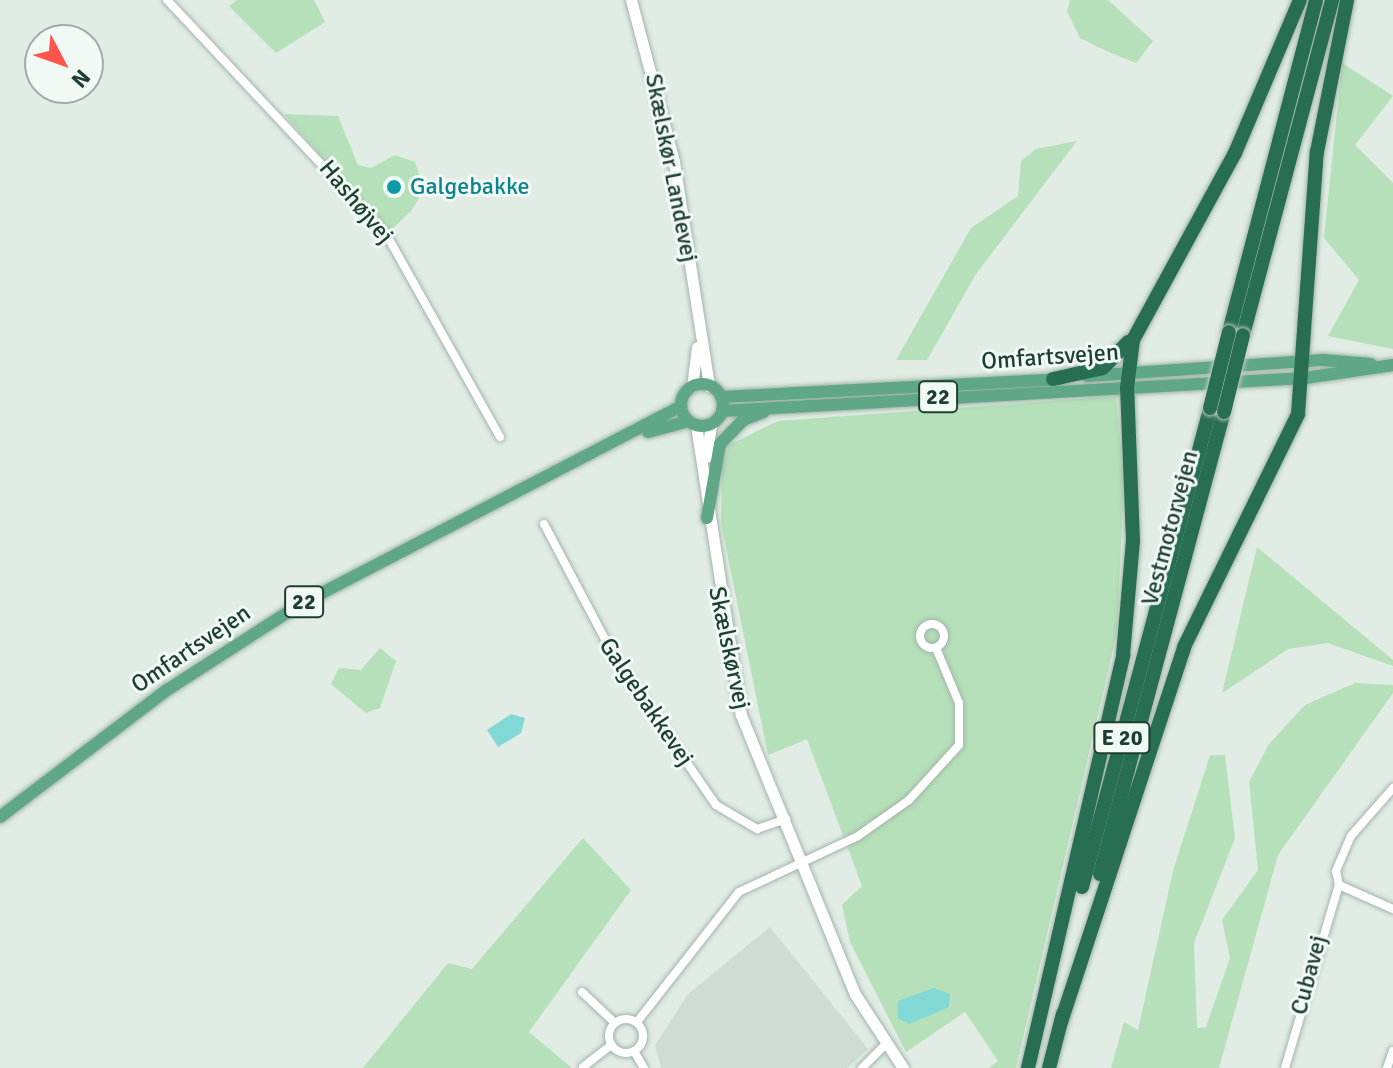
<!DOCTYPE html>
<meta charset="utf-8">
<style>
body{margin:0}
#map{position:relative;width:1393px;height:1068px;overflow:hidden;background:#e0ece4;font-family:Signika,sans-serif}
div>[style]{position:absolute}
.built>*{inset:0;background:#cedcd3}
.green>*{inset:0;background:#b6e0b9}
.water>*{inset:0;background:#81d8d5}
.roads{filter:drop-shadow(0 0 2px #a2b5aa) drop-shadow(0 0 2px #a2b5aa)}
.street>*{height:8px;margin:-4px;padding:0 4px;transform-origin:4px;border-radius:4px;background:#fff}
.street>.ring{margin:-4px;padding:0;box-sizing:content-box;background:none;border:8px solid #fff;border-radius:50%}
.secondary>*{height:11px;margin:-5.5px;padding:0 5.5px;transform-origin:5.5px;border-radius:5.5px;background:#fff}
.primary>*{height:12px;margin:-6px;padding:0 6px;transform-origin:6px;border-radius:6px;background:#5fa787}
.primary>.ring{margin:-6px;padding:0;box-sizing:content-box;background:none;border:12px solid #5fa787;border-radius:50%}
.highway>*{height:14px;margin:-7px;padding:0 7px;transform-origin:7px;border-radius:7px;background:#276e52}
.bridges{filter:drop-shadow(0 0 2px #c0c9c5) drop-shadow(0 0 2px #c0c9c5)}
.highway-bridge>*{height:14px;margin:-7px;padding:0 7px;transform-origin:7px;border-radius:7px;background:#276e52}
.dots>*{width:22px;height:22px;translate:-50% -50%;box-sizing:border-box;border:4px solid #f0f9f3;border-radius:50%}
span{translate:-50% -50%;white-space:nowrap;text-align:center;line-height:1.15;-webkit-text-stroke:6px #f0f9f3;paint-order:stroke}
.shield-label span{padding:2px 6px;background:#f0f9f3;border:2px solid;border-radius:6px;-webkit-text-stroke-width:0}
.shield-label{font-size:22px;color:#1e3f30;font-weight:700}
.street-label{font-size:24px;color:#1e3f30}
.culture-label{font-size:24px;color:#0d838f}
.left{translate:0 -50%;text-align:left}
.north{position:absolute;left:24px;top:24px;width:80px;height:80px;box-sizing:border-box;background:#f0f9f3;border:2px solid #9cafa5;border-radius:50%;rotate:131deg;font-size:22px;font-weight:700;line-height:32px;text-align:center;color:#1e3f30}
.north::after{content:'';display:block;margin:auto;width:28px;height:36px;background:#ff554b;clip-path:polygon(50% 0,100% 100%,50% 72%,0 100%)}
</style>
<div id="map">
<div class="built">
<div style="clip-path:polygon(770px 927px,868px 1049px,847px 1068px,661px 1068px,655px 1045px,688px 994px)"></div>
</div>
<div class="green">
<div style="clip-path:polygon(237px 0,314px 0,325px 22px,276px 53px,229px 6px)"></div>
<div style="clip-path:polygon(1070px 0,1108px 0,1153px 41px,1136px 63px,1104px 50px,1080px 38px,1067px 11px)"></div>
<div style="clip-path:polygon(1342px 63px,1393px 96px,1355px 145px,1393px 183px,1393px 349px,1328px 336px,1359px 280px,1324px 238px)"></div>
<div style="clip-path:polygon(284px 114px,338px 116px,358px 165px,371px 168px,395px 155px,415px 162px,424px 190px,411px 211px,389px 232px)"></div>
<div style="clip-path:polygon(1077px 141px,976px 274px,927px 360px,896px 360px,971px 228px,1018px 196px,1021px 161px,1036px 149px)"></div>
<div style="clip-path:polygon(1116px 396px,1124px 480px,1117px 632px,1016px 1068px,989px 1068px,998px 1061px,965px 1012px,906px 1052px,850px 942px,842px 905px,862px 886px,807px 739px,768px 755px,721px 523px,722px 468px,729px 445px,778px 421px)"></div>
<div style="clip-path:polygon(1257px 547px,1393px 660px,1393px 666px,1328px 643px,1288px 649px,1222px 693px)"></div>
<div style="clip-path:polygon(380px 648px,396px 661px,380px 708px,366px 713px,331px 684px,339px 668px,361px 670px)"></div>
<div style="clip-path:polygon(1355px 683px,1393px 685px,1393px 693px,1278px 855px,1219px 1068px,1111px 1068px,1124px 1022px,1138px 1030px,1173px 871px,1210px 755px,1225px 755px,1235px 838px,1194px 943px,1197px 1028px,1206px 1027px,1230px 958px,1222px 920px,1258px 870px,1249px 782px,1269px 744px,1305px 705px)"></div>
<div style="clip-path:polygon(583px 838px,631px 890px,529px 1032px,572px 1068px,363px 1068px,448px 963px,472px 969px)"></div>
</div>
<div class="water">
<div style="clip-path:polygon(511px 714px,525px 718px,521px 733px,498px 747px,487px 730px)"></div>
<div style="clip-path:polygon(934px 988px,950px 994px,949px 1007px,909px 1024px,898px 1018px,898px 1001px)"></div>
</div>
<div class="roads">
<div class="street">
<div style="left:167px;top:0;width:318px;rotate:46.8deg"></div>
<div style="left:385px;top:232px;width:235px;rotate:60.7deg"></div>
<div style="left:544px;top:524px;width:154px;rotate:62.1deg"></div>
<div style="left:616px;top:660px;width:176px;rotate:55.4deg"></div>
<div style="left:716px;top:805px;width:48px;rotate:30.3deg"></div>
<div style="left:757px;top:829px;width:31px;rotate:-19deg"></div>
<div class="ring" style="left:920px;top:624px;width:16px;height:16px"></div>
<div style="left:1339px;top:885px;width:14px;rotate:-102deg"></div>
<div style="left:1336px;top:871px;width:38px;rotate:-67deg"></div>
<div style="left:1351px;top:836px;width:64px;rotate:-48.8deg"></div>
<div style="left:1339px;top:885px;width:59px;rotate:24deg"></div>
<div style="left:582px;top:992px;width:45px;rotate:43.2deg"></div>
<div class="ring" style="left:609px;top:1019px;width:26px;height:26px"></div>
<div style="left:637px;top:1022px;width:165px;rotate:-51.9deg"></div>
<div style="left:739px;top:892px;width:132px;rotate:-25.2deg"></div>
<div style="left:858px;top:836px;width:62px;rotate:-35.2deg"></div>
<div style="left:909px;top:800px;width:74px;rotate:-47.7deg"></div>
<div style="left:959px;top:745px;width:42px;rotate:-90deg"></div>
<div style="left:959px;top:703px;width:60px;rotate:-112.7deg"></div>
<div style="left:634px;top:1051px;width:20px;rotate:60deg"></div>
<div style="left:583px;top:1067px;width:36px;rotate:-38deg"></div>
<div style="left:862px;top:1068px;width:35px;rotate:-45deg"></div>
<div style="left:1285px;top:1068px;width:191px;rotate:-73.6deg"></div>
<div style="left:1387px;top:1068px;width:18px;rotate:-71deg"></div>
</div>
<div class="secondary">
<div style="left:631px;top:0;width:168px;rotate:75.1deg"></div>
<div style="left:674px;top:162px;width:227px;rotate:81.1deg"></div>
<div style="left:692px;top:387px;width:40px;rotate:-82.9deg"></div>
<div style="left:696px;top:425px;width:293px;rotate:81.2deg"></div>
<div style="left:741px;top:715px;width:301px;rotate:67.8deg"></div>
<div style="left:855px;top:994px;width:88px;rotate:57deg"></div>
<div style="left:706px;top:457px;width:33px;rotate:-81deg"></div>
</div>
<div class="primary">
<div style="left:1087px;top:376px;width:237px;rotate:-3.9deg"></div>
<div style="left:1323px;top:360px;width:48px;rotate:4.8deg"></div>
<div class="ring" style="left:681px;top:384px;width:30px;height:30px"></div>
<div style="left:721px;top:397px;width:339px;rotate:-3deg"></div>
<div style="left:722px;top:411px;width:584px;rotate:-3.24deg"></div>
<div style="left:1305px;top:378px;width:89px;rotate:-8.4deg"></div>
<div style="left:648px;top:432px;width:42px;rotate:-15deg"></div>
<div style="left:707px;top:518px;width:75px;rotate:-80deg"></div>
<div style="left:720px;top:444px;width:33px;rotate:-46deg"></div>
<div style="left:743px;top:420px;width:22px;rotate:-21deg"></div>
<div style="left:0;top:817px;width:210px;rotate:-37.3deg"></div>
<div style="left:167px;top:690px;width:157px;rotate:-32.8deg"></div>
<div style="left:299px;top:605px;width:431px;rotate:-27.5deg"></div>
</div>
<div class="highway">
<div style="left:1229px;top:332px;width:343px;rotate:-75.3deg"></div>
<div style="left:1243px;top:335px;width:347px;rotate:-75.1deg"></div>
<div style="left:1053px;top:379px;width:51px;rotate:-12.4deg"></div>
<div style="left:1103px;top:368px;width:36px;rotate:-46deg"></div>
<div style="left:1100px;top:874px;width:478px;rotate:-75deg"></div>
<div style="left:1082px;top:887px;width:496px;rotate:-75deg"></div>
<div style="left:1061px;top:1022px;width:395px;rotate:-71.8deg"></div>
<div style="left:1184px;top:647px;width:259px;rotate:-63.9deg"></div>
<div style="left:1298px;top:414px;width:263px;rotate:-85.9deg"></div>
<div style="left:1317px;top:152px;width:155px;rotate:-78.8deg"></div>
<div style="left:1028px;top:1068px;width:424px;rotate:-77deg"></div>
<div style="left:1123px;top:655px;width:114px;rotate:-85deg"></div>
<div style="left:1133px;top:541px;width:153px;rotate:-92.2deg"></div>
<div style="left:1127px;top:388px;width:48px;rotate:-82.9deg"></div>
<div style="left:1133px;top:340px;width:213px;rotate:-61.4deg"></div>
<div style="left:1235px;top:153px;width:166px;rotate:-67deg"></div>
<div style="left:1049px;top:1068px;width:56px;rotate:-75.5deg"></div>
</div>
</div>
<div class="bridges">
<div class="highway-bridge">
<div style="left:1210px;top:408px;width:78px;rotate:-76deg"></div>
<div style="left:1224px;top:412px;width:79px;rotate:-76.1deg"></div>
</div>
</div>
<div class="dots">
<div style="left:394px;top:187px;background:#0f9aa8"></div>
</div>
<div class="shield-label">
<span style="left:938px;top:397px">22</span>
<span style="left:304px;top:602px">22</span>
<span style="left:1122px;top:738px">E 20</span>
</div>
<div class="street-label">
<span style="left:671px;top:168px;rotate:79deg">Skælskør Landevej</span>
<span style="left:356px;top:202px;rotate:50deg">Hashøjvej</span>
<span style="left:1050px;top:357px;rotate:-4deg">Omfartsvejen</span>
<span style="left:1170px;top:528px;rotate:-75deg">Vestmotorvejen</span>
<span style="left:729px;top:648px;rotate:78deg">Skælskørvej</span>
<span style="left:191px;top:649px;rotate:-34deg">Omfartsvejen</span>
<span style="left:646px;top:702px;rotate:56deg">Galgebakkevej</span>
<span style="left:1309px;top:975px;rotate:-75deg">Cubavej</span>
</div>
<div class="culture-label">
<span class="left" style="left:410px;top:187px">Galgebakke</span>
</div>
<div class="north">N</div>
</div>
